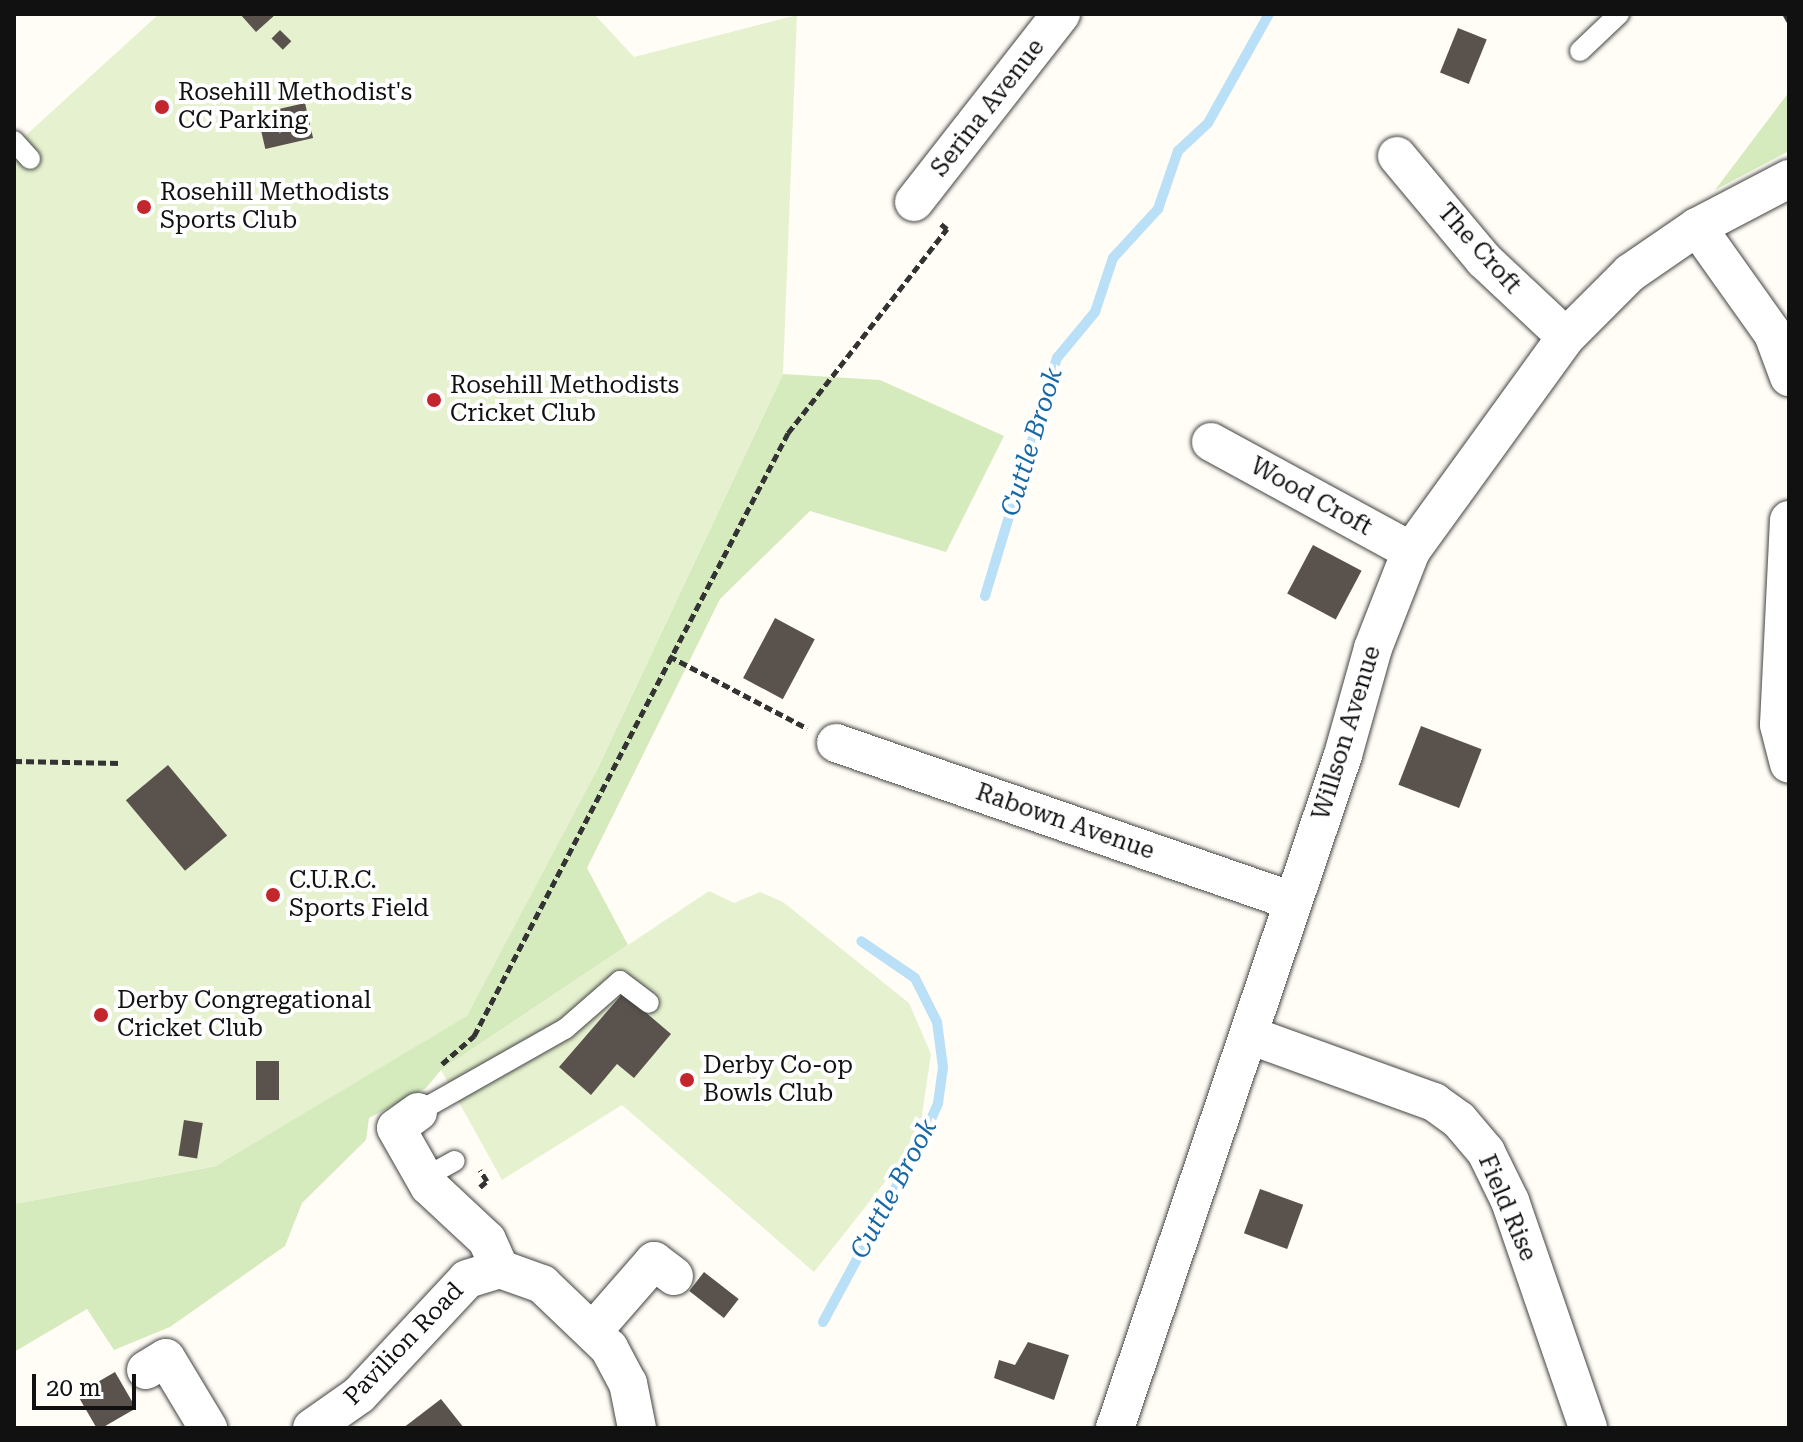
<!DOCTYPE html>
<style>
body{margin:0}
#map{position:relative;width:1803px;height:1442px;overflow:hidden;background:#fffdf5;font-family:"Roboto Serif",serif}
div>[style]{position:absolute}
.green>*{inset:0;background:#d5ebbd}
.pitch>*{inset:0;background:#e6f2cf}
.stream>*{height:10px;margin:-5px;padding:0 5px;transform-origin:5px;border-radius:5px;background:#b9e0f7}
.building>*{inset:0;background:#5a524d;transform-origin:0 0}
.path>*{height:5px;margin-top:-2.5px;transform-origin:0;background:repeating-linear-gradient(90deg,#333 0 8px,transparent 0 12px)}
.roads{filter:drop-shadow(0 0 2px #444) drop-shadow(0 0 2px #444)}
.service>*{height:20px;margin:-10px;padding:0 10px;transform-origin:10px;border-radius:10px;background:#fff}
.minor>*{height:38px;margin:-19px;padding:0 19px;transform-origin:19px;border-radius:19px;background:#fff}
.dots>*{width:22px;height:22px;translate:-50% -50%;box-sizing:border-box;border:4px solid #fff;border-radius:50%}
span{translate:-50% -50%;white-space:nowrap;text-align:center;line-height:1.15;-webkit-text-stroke:8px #fff;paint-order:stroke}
.poi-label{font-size:24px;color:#111}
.left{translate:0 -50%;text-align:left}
.street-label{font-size:24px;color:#111}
.water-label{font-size:26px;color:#1768a6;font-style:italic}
.frame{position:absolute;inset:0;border:16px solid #111;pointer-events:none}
.scale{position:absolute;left:32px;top:1374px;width:104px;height:36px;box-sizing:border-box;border:4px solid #111;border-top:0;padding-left:10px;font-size:24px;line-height:28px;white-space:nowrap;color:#111;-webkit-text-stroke:6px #fff;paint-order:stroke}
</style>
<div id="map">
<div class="green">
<div style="clip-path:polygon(1789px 92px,1789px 151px,1715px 190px)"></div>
<div style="clip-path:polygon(783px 374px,880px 380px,1004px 436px,946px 552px,810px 511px,720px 599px,587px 868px,628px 945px,441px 1070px,426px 1088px,369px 1118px,366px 1140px,302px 1203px,285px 1246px,170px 1327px,114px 1350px,87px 1309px,14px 1352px,14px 1204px,216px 1166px,595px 774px)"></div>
</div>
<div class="pitch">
<div style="clip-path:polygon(159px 14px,594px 14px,634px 57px,797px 15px,783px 374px,595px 774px,467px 1016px,216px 1166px,14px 1204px,14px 146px)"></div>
<div style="clip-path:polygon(709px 891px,734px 903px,760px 892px,783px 902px,909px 1003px,931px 1054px,921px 1122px,896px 1168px,814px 1272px,622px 1105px,502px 1180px,441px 1070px)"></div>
</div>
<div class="stream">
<div style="left:985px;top:596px;width:249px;rotate:-73.2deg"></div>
<div style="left:1057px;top:358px;width:60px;rotate:-50.4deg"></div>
<div style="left:1095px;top:312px;width:57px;rotate:-71.6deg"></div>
<div style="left:1113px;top:258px;width:67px;rotate:-47.4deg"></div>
<div style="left:1158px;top:209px;width:61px;rotate:-71deg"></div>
<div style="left:1178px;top:151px;width:41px;rotate:-43deg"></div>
<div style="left:1208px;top:123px;width:125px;rotate:-60.8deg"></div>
<div style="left:823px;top:1322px;width:213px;rotate:-61.6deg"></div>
<div style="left:924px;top:1135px;width:35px;rotate:-66deg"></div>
<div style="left:938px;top:1103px;width:36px;rotate:-82deg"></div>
<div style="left:943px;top:1067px;width:45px;rotate:-97.6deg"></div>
<div style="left:937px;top:1022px;width:49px;rotate:-116.6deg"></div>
<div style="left:915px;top:978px;width:65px;rotate:-145.6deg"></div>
</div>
<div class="building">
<div style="clip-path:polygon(240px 14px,276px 14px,256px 32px)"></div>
<div style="left:1458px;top:28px;width:31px;height:48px;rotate:22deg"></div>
<div style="left:280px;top:30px;width:16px;height:12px;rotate:45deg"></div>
<div style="left:305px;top:103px;width:36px;height:49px;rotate:77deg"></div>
<div style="left:1313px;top:545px;width:55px;height:55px;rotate:28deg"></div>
<div style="left:775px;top:618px;width:45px;height:68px;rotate:28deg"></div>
<div style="left:1421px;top:726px;width:65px;height:63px;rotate:21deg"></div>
<div style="left:168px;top:765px;width:92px;height:55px;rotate:50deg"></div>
<div style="clip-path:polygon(623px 993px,671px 1034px,634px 1078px,617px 1064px,591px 1095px,559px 1067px)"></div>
<div style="left:256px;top:1061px;width:23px;height:39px"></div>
<div style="left:184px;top:1120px;width:19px;height:36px;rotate:9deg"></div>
<div style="left:1260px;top:1189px;width:46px;height:47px;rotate:20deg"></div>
<div style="left:704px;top:1272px;width:44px;height:24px;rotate:38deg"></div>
<div style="clip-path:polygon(1028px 1342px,1069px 1355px,1054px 1400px,994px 1378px,999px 1360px,1015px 1365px)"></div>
<div style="left:115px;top:1372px;width:42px;height:44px;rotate:60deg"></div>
<div style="clip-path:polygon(441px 1399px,464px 1428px,403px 1428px)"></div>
</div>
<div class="path">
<div style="left:1785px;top:14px;width:8px;rotate:60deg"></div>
<div style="left:669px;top:656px;width:156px;rotate:27.6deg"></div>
<div style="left:14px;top:761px;width:107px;rotate:1.1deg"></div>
<div style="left:442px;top:1064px;width:43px;rotate:-41.2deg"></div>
<div style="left:474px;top:1036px;width:680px;rotate:-62.49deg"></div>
<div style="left:788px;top:433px;width:259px;rotate:-52.1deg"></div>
<div style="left:947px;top:229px;width:8px;rotate:-140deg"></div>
<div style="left:480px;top:1187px;width:9px;rotate:-41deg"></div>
<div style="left:487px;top:1181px;width:13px;rotate:-122deg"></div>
</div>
<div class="roads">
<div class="service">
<div style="left:1580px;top:51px;width:54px;rotate:-43.5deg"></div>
<div style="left:14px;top:141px;width:24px;rotate:48deg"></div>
<div style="left:418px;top:1112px;width:169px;rotate:-29.5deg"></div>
<div style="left:565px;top:1029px;width:73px;rotate:-41.1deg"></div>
<div style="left:620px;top:981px;width:36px;rotate:37deg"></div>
<div style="left:424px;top:1178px;width:35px;rotate:-29deg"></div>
</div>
<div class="minor">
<div style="left:1397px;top:156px;width:136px;rotate:50.1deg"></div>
<div style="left:1484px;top:260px;width:112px;rotate:43.2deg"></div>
<div style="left:914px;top:202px;width:239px;rotate:-52deg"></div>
<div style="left:1697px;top:227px;width:131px;rotate:54.6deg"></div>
<div style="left:1773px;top:334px;width:46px;rotate:69.6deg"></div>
<div style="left:1211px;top:442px;width:228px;rotate:28.6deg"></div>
<div style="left:1789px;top:520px;width:205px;rotate:92.8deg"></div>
<div style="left:1779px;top:725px;width:40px;rotate:75.6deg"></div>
<div style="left:836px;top:743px;width:484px;rotate:19.1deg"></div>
<div style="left:1249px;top:1035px;width:197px;rotate:19.9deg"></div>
<div style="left:1434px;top:1102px;width:31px;rotate:36deg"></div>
<div style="left:1459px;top:1120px;width:42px;rotate:49.8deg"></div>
<div style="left:1486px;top:1152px;width:55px;rotate:63.9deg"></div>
<div style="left:1510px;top:1201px;width:240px;rotate:71deg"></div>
<div style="left:418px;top:1112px;width:27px;rotate:144deg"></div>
<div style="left:396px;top:1128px;width:67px;rotate:60.4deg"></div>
<div style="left:429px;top:1186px;width:79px;rotate:43deg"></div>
<div style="left:487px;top:1240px;width:32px;rotate:66deg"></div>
<div style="left:500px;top:1269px;width:45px;rotate:19.7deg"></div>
<div style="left:542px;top:1284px;width:93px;rotate:43.7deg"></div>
<div style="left:609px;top:1348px;width:40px;rotate:62deg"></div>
<div style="left:628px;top:1383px;width:46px;rotate:78.7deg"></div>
<div style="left:593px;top:1331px;width:93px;rotate:-48.9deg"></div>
<div style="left:654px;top:1261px;width:25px;rotate:37deg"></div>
<div style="left:146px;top:1370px;width:23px;rotate:-31deg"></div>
<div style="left:166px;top:1358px;width:82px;rotate:59deg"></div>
<div style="left:312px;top:1428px;width:57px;rotate:-35.1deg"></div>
<div style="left:359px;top:1395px;width:158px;rotate:-47deg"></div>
<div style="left:467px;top:1279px;width:34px;rotate:-17deg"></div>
<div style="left:1115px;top:1428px;width:711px;rotate:-71.28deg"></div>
<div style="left:1343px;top:755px;width:111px;rotate:-74.3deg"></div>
<div style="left:1373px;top:648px;width:104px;rotate:-68.6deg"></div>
<div style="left:1411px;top:551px;width:264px;rotate:-54.1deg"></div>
<div style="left:1566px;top:337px;width:91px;rotate:-45deg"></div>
<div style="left:1630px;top:273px;width:81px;rotate:-34.5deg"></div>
<div style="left:1697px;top:227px;width:104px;rotate:-27.6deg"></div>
</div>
</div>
<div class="dots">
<div style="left:162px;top:107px;background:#c4262e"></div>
<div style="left:144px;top:207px;background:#c4262e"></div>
<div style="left:434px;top:400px;background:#c4262e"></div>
<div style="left:273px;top:895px;background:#c4262e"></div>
<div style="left:101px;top:1015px;background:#c4262e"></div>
<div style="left:687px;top:1080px;background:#c4262e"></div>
</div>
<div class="poi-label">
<span class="left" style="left:178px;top:107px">Rosehill Methodist's<br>CC Parking</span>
<span class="left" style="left:160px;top:207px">Rosehill Methodists<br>Sports Club</span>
<span class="left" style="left:450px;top:400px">Rosehill Methodists<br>Cricket Club</span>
<span class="left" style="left:289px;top:895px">C.U.R.C.<br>Sports Field</span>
<span class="left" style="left:117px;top:1015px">Derby Congregational<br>Cricket Club</span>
<span class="left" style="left:703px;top:1080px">Derby Co-op<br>Bowls Club</span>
</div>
<div class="street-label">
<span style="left:988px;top:108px;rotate:-52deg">Serina Avenue</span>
<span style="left:1479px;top:249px;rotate:48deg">The Croft</span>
<span style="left:1311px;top:497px;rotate:29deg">Wood Croft</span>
<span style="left:1347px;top:733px;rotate:-73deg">Willson Avenue</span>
<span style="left:1065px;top:822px;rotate:19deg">Rabown Avenue</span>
<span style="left:1507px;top:1208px;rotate:67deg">Field Rise</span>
<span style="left:404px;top:1344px;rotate:-46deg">Pavilion Road</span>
</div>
<div class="water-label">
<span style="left:1032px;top:442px;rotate:-73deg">Cuttle Brook</span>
<span style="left:894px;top:1189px;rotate:-62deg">Cuttle Brook</span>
</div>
<div class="frame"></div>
<div class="scale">20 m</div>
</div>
